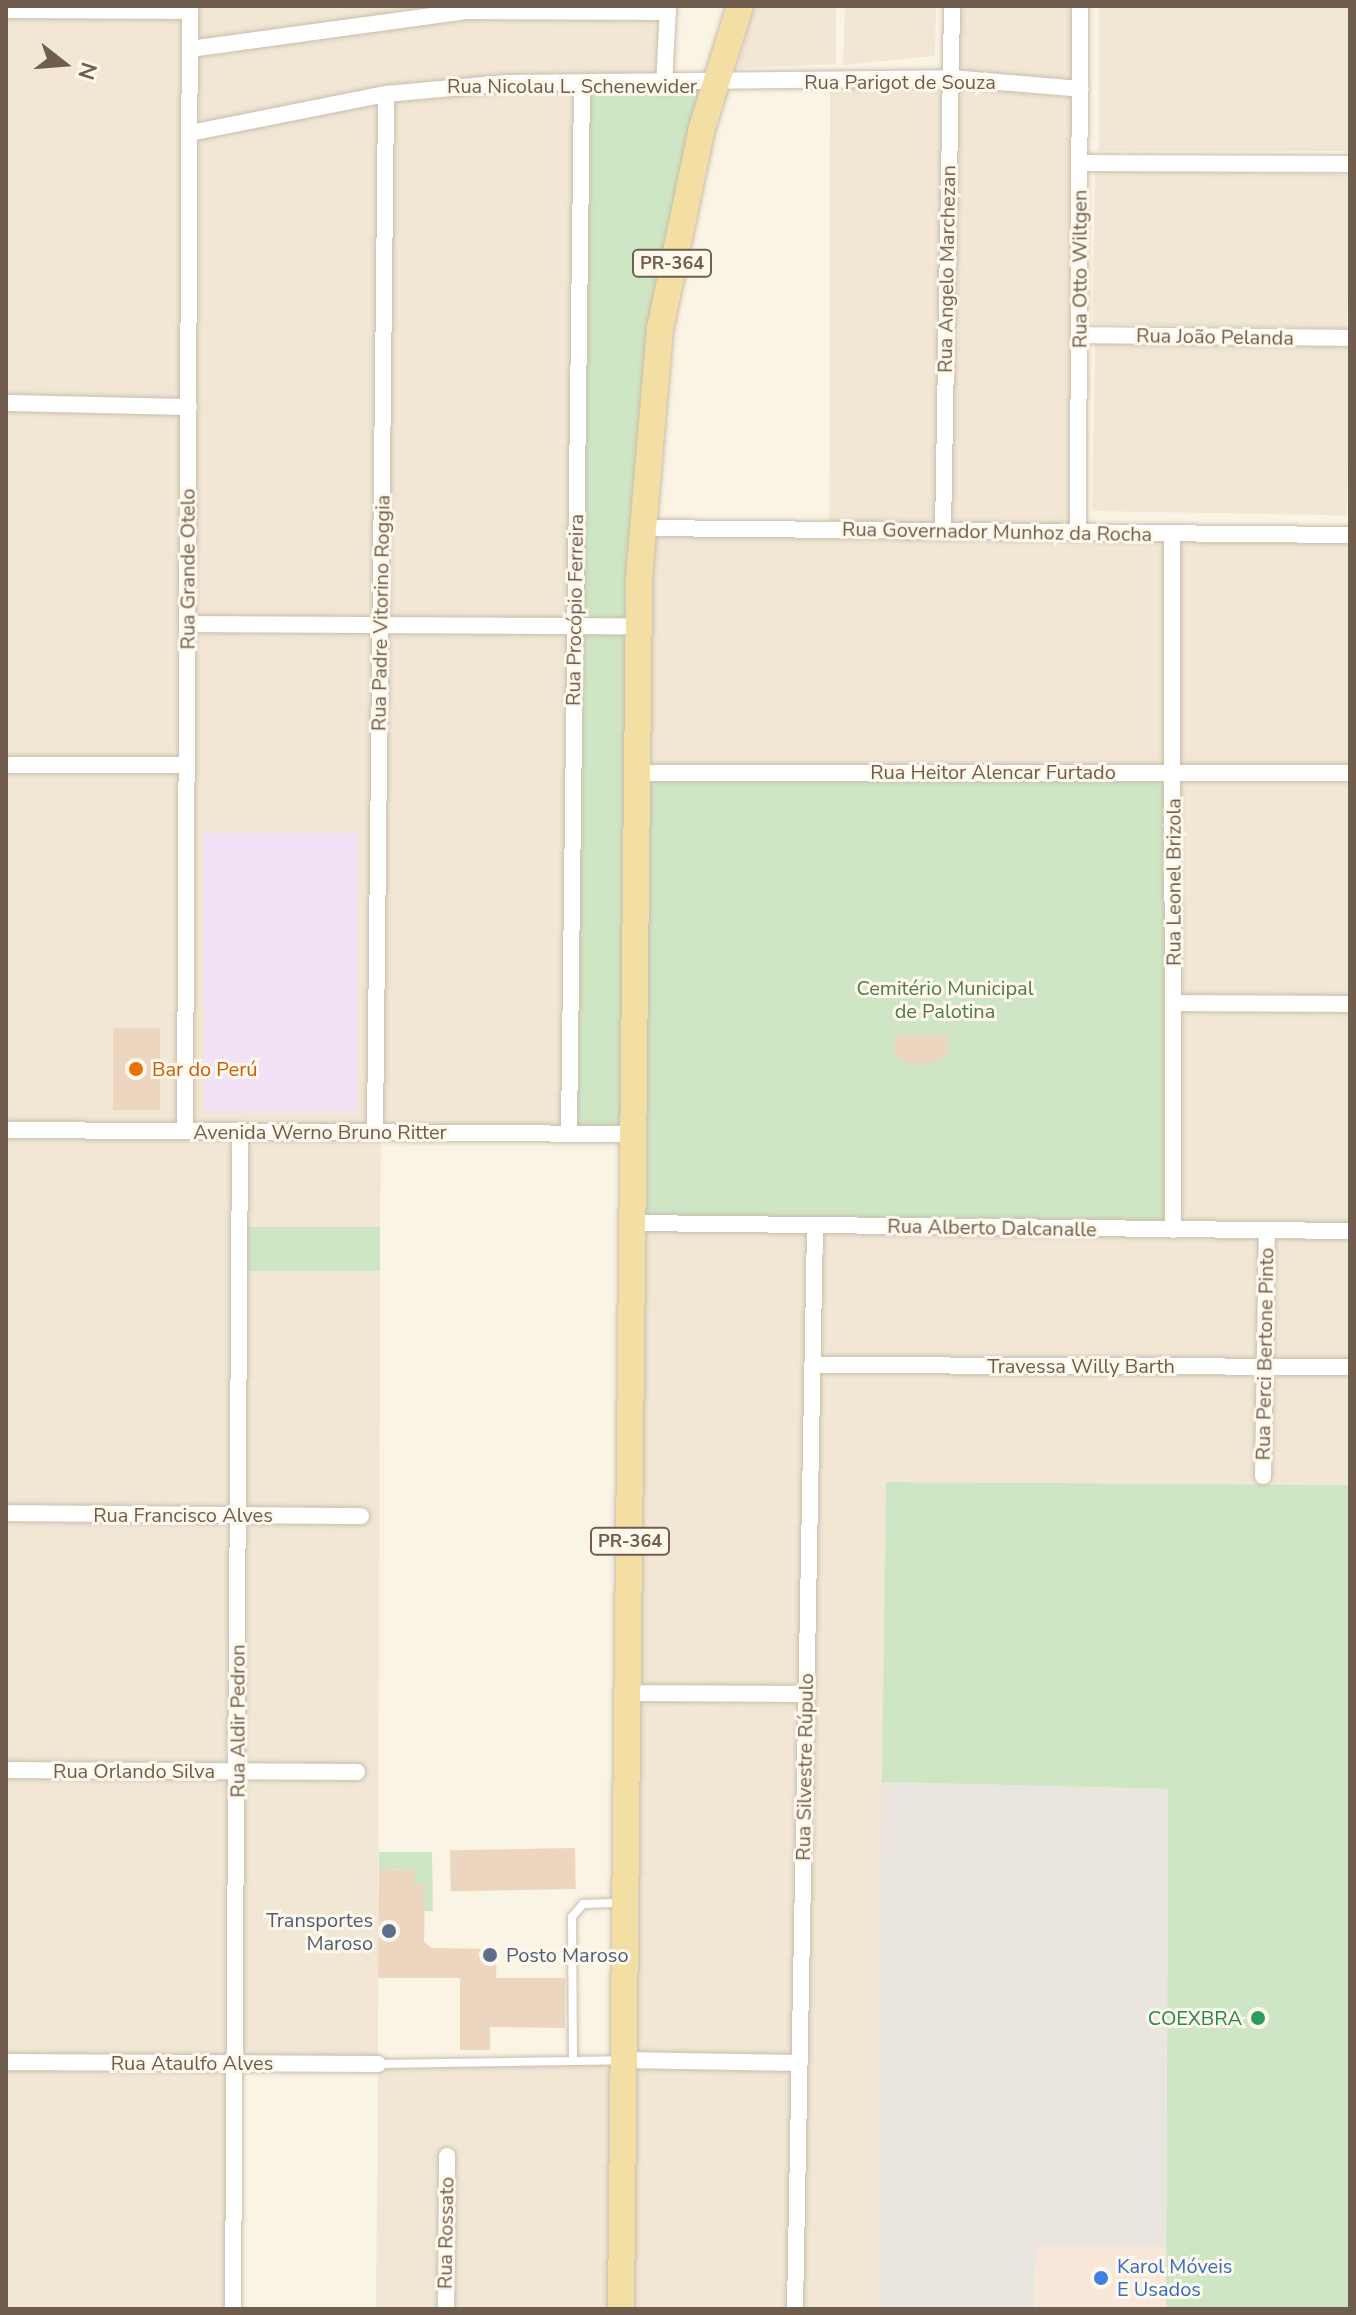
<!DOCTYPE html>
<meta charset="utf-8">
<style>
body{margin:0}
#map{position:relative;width:1356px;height:2315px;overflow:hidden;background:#faf4e5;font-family:"Nunito Sans",sans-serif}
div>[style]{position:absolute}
.residential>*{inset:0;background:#f1e7d4;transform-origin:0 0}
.commercial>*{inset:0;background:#f9e7da;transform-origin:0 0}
.industrial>*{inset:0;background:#eae6df}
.education>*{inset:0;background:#f1e2f6;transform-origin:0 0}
.green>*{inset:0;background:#cfe6c5;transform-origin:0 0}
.building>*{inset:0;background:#edd6bf;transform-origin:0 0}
.roads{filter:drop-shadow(0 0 2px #cabdac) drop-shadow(0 0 2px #cabdac)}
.lane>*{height:8px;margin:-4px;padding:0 4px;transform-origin:4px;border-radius:4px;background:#fff}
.street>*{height:16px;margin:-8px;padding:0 8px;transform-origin:8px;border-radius:8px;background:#fff}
.primary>*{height:26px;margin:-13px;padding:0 13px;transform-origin:13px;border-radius:13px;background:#f3dea3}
.dots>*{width:22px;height:22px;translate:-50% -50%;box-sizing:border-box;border:4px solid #fdf8eb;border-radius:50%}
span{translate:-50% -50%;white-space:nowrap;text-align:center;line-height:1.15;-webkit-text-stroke:6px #fdf8eb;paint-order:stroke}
.shield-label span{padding:2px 6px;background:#fdf8eb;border:2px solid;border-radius:6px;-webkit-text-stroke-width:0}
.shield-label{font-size:18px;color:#705d4d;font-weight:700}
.street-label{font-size:20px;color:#705d4d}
.park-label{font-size:20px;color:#537a49}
.food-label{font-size:20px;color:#c56008}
.left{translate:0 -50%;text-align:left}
.service-label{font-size:20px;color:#4e5e75}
.right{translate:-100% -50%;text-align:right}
.leisure-label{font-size:20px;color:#27864d}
.shop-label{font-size:20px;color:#366cbe}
.frame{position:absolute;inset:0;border:8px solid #705d4d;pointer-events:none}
.north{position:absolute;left:24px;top:24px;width:80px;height:80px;-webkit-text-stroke:6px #fdf8eb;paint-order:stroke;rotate:107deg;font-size:22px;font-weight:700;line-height:32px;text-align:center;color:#705d4d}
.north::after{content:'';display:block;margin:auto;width:28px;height:36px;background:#705d4d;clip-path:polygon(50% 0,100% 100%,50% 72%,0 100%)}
</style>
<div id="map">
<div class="residential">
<div style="clip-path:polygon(190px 6px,668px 6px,569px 1133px,381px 1133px,380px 1227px,240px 1227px,240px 1271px,380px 1271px,378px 2064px,622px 2060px,643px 528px,829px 530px,830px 80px,951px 78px,952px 6px,1080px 6px,1078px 533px,1350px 535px,1350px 1485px,886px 1482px,879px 2309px,376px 2309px,378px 2064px,237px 2063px,233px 2309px,6px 2309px,6px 10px)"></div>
<div style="clip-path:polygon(753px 6px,836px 6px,836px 64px,738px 68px)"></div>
<div style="clip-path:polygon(845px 6px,936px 6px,935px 56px,843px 65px)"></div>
<div style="left:1099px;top:6px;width:251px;height:145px"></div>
<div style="left:1095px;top:170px;width:255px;height:154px;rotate:1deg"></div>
<div style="left:1095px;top:342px;width:255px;height:169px;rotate:1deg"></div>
</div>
<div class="commercial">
<div style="left:1036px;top:2247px;width:130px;height:62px"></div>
</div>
<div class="industrial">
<div style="clip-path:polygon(882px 1782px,1168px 1789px,1166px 2247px,1036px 2247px,1035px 2309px,879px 2309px)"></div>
</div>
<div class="education">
<div style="left:204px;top:833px;width:154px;height:278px"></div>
</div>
<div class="green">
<div style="clip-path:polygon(718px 85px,680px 220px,636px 773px,1174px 772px,1173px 1230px,633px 1223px,633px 1134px,569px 1133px,582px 86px)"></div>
<div style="left:240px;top:1227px;width:140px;height:44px"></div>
<div style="clip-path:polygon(886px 1482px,1350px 1485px,1350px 2309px,1166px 2309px,1168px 1789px,882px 1782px)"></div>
<div style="clip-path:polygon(379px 1852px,432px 1852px,433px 1911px,424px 1911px,425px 1884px,414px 1884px,414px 1870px,379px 1869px)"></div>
</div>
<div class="building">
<div style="left:113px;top:1028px;width:47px;height:82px"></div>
<div style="clip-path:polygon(894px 1035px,948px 1035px,948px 1053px,935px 1063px,908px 1064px,894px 1053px)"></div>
<div style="left:575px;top:1848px;width:41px;height:125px;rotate:89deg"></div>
<div style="clip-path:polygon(379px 1869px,414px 1870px,414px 1884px,425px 1884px,424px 1942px,432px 1948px,497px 1949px,496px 1978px,565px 1978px,565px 2028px,490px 2027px,490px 2050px,460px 2050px,460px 1978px,378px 1978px)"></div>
</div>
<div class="roads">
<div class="lane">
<div style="left:573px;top:2061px;width:144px;rotate:-90.4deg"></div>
<div style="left:572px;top:1917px;width:17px;rotate:-50deg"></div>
<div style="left:583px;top:1904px;width:37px;rotate:-2deg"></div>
<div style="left:378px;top:2064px;width:244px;rotate:-0.9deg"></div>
</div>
<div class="street">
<div style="left:6px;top:10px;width:184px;rotate:0.3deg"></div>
<div style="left:190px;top:49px;width:279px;rotate:-7.8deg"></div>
<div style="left:466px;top:11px;width:202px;rotate:0.3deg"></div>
<div style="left:664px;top:86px;width:80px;rotate:-87.1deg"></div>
<div style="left:190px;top:133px;width:200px;rotate:-11.3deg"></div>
<div style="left:386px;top:94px;width:121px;rotate:-5.2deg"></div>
<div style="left:507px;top:83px;width:444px;rotate:-0.6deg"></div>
<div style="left:951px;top:78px;width:130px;rotate:4.8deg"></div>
<div style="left:1080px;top:163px;width:270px;rotate:0.2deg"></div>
<div style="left:1080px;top:335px;width:270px;rotate:0.6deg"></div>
<div style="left:6px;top:403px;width:183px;rotate:1.3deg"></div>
<div style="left:643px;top:528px;width:707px;rotate:0.57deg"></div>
<div style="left:943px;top:532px;width:526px;rotate:-89.02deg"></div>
<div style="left:1078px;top:533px;width:527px;rotate:-89.78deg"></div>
<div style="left:1172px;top:534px;width:696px;rotate:89.92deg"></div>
<div style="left:188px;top:624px;width:451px;rotate:0.3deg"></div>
<div style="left:6px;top:765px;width:181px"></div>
<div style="left:635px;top:773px;width:715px"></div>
<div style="left:1174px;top:1003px;width:176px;rotate:0.3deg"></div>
<div style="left:6px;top:1130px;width:627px;rotate:0.37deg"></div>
<div style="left:185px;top:1131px;width:1125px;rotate:-89.75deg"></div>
<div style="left:375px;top:1132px;width:1038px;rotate:-89.39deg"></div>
<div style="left:569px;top:1133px;width:1047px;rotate:-89.29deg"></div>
<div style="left:633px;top:1223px;width:717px;rotate:0.64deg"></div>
<div style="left:812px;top:1365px;width:538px;rotate:0.21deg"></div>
<div style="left:1263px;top:1476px;width:245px;rotate:-89.1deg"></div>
<div style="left:6px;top:1513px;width:355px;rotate:0.5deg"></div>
<div style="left:628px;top:1693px;width:178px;rotate:0.3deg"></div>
<div style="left:6px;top:1770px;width:351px;rotate:0.3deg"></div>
<div style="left:622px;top:2060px;width:177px;rotate:1deg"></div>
<div style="left:6px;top:2062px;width:372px;rotate:0.3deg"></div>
<div style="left:233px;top:2309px;width:1177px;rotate:-89.66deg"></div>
<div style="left:446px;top:2309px;width:153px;rotate:-89.6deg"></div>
<div style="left:795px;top:2309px;width:1083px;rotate:-88.94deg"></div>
</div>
<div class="primary">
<div style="left:621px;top:2309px;width:1731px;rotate:-89.4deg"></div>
<div style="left:639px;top:578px;width:250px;rotate:-85.2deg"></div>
<div style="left:660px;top:329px;width:205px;rotate:-78.2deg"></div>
<div style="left:702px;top:128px;width:128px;rotate:-72.7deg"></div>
</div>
</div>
<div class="dots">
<div style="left:136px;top:1069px;background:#e8710a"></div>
<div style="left:389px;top:1931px;background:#5c6f8a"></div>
<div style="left:490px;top:1955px;background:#5c6f8a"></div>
<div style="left:1258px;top:2018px;background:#2e9e5b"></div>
<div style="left:1101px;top:2278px;background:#3f7fe0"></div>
</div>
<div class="shield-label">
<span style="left:672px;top:263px">PR-364</span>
<span style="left:630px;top:1541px">PR-364</span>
</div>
<div class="street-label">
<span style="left:900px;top:82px">Rua Parigot de Souza</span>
<span style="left:572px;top:86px">Rua Nicolau L. Schenewider</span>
<span style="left:947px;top:269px;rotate:-89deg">Rua Angelo Marchezan</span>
<span style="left:1080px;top:269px;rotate:-90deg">Rua Otto Wiltgen</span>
<span style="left:1215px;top:337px;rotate:1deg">Rua João Pelanda</span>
<span style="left:997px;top:532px;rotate:1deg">Rua Governador Munhoz da Rocha</span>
<span style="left:188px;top:569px;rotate:-90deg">Rua Grande Otelo</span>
<span style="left:575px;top:610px;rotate:-89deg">Rua Procópio Ferreira</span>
<span style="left:381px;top:613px;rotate:-89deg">Rua Padre Vitorino Roggia</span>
<span style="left:993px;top:772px">Rua Heitor Alencar Furtado</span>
<span style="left:1174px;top:882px;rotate:-90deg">Rua Leonel Brizola</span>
<span style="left:320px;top:1132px">Avenida Werno Bruno Ritter</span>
<span style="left:992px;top:1228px;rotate:1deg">Rua Alberto Dalcanalle</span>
<span style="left:1265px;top:1354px;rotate:-89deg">Rua Perci Bertone Pinto</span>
<span style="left:1081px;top:1366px">Travessa Willy Barth</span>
<span style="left:183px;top:1515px">Rua Francisco Alves</span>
<span style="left:238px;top:1721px;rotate:-90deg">Rua Aldir Pedron</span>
<span style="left:805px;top:1767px;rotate:-89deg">Rua Silvestre Rúpulo</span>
<span style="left:134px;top:1771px">Rua Orlando Silva</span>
<span style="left:192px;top:2063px">Rua Ataulfo Alves</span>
<span style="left:446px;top:2233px;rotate:-89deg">Rua Rossato</span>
</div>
<div class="park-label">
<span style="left:945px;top:1000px">Cemitério Municipal<br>de Palotina</span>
</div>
<div class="food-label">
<span class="left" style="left:152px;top:1069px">Bar do Perú</span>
</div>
<div class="service-label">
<span class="right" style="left:373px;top:1932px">Transportes<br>Maroso</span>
<span class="left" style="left:506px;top:1955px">Posto Maroso</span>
</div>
<div class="leisure-label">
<span class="right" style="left:1242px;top:2018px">COEXBRA</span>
</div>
<div class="shop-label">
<span class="left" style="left:1117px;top:2278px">Karol Móveis<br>E Usados</span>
</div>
<div class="frame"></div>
<div class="north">N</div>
</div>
